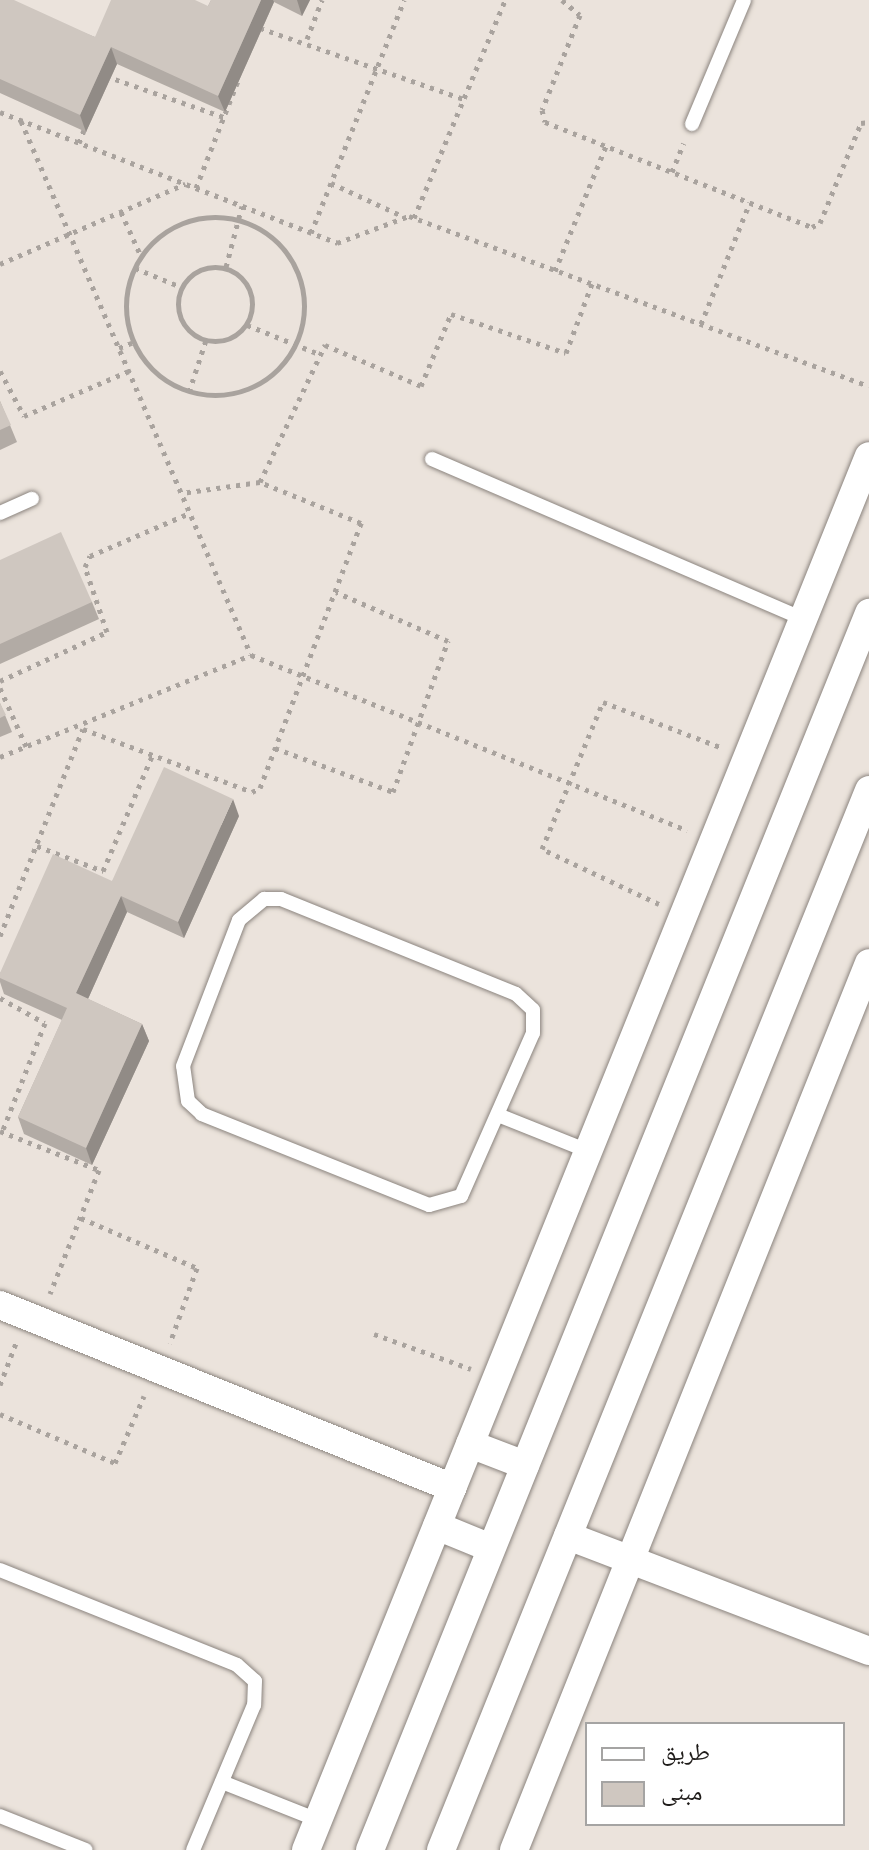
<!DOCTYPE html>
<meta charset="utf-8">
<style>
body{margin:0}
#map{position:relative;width:869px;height:1850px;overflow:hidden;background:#ebe3dc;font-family:"Open Sans","Noto Naskh Arabic",sans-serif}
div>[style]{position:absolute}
.path>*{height:5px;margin-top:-2.5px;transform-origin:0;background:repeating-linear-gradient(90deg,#a9a39e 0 4px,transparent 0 10px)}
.path>.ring{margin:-2.5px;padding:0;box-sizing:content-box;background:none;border:5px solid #a9a39e;border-radius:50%}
.roads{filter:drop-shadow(0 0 2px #8b847e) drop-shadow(0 0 2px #8b847e)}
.lane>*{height:14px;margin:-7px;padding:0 7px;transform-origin:7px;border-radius:7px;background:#fff}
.street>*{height:28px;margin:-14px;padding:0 14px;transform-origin:14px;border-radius:14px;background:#fff}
.wall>*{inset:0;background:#b2aba5}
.shaded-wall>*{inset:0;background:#918b86}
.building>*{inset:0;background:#cfc7c0}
span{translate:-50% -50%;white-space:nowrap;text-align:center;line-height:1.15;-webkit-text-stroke:8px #fff;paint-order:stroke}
.legend{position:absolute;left:585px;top:1722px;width:260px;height:104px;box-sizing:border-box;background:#fff;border:2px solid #a5a4a3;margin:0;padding:10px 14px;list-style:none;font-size:24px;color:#1f1c1a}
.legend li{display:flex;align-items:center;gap:16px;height:40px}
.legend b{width:40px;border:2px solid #a5a4a3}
</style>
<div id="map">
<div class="path">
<div style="left:562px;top:0;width:23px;rotate:40deg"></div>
<div style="left:580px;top:15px;width:102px;rotate:111.8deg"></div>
<div style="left:542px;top:110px;width:12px;rotate:76deg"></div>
<div style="left:545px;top:122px;width:287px;rotate:21.5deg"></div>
<div style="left:812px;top:227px;width:9px;rotate:-27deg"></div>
<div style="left:820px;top:223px;width:108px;rotate:-67.7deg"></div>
<div style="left:861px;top:123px;width:8px;rotate:-7deg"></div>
<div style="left:260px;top:28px;width:216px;rotate:19.2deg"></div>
<div style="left:307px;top:39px;width:42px;rotate:-69deg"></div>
<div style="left:106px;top:76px;width:125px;rotate:19.2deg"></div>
<div style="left:0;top:112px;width:362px;rotate:21.2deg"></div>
<div style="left:337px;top:243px;width:77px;rotate:-20.6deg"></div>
<div style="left:409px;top:216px;width:490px;rotate:20.3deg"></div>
<div style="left:21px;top:121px;width:581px;rotate:66.7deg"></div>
<div style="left:79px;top:143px;width:19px;rotate:-69deg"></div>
<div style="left:672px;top:172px;width:31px;rotate:-68deg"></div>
<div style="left:331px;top:183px;width:78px;rotate:24.9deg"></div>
<div style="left:196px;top:188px;width:115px;rotate:-68.6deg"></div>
<div style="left:121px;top:212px;width:48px;rotate:65.6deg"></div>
<div class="ring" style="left:126px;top:217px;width:173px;height:173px"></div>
<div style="left:414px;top:218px;width:236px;rotate:-67.3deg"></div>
<div style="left:311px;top:233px;width:251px;rotate:-68.2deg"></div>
<div style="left:0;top:264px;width:202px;rotate:-23.4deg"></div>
<div class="ring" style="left:178px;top:267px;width:69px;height:69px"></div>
<div style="left:226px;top:267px;width:63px;rotate:-75.3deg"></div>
<div style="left:135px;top:268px;width:50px;rotate:22.4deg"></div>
<div style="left:555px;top:271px;width:135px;rotate:-67.8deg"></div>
<div style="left:701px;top:324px;width:131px;rotate:-68.1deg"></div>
<div style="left:247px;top:325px;width:78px;rotate:21.9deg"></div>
<div style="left:119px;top:348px;width:16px;rotate:-22deg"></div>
<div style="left:0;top:371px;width:51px;rotate:61.9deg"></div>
<div style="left:24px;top:416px;width:114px;rotate:-23.2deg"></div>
<div style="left:189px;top:392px;width:55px;rotate:-71.9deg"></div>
<div style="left:260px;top:482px;width:152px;rotate:-64.6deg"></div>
<div style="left:325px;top:345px;width:104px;rotate:23.1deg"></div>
<div style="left:421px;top:386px;width:78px;rotate:-67.4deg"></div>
<div style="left:451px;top:314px;width:121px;rotate:18.7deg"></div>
<div style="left:566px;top:353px;width:74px;rotate:-69.4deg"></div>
<div style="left:0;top:681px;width:118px;rotate:-24.6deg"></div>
<div style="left:107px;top:632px;width:69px;rotate:-108.7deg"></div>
<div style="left:85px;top:567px;width:12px;rotate:-66deg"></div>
<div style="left:90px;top:556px;width:109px;rotate:-23.3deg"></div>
<div style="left:0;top:688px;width:64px;rotate:65.9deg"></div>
<div style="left:83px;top:729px;width:180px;rotate:20.4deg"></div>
<div style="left:252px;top:792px;width:9px;rotate:-27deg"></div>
<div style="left:260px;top:788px;width:284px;rotate:-69.1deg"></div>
<div style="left:361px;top:523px;width:109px;rotate:-157.9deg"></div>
<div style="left:260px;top:482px;width:79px;rotate:172deg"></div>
<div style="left:275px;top:748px;width:126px;rotate:20.4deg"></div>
<div style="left:393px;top:792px;width:161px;rotate:-70deg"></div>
<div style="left:448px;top:641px;width:122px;rotate:-156.4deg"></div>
<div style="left:0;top:757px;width:271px;rotate:-22.1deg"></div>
<div style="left:251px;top:655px;width:470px;rotate:21.9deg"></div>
<div style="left:37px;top:846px;width:71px;rotate:20.7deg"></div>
<div style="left:103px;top:871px;width:127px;rotate:-66.9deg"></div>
<div style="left:659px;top:904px;width:129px;rotate:-154.8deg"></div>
<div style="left:542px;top:849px;width:159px;rotate:-67.5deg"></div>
<div style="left:603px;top:702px;width:125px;rotate:21deg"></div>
<div style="left:0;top:936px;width:223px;rotate:-68.2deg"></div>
<div style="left:0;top:998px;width:51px;rotate:29.1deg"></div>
<div style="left:45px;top:1023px;width:117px;rotate:111.5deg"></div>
<div style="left:0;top:1131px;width:106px;rotate:21.5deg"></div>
<div style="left:99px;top:1170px;width:133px;rotate:111.6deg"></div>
<div style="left:81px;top:1218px;width:126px;rotate:23.3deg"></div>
<div style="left:197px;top:1268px;width:80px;rotate:109.8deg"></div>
<div style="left:374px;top:1334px;width:103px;rotate:19.8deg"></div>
<div style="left:0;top:1385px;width:45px;rotate:-69.1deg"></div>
<div style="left:0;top:1414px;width:125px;rotate:23.1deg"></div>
<div style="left:115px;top:1463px;width:73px;rotate:-66.6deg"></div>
</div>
<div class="roads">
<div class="lane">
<div style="left:692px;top:124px;width:134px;rotate:-67.2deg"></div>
<div style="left:432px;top:459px;width:404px;rotate:23.3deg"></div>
<div style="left:0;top:513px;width:35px;rotate:-24deg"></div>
<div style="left:264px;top:899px;width:17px"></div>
<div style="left:281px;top:899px;width:253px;rotate:22deg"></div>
<div style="left:516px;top:994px;width:23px;rotate:43deg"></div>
<div style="left:533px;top:1010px;width:23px;rotate:90deg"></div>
<div style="left:533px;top:1033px;width:178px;rotate:113.8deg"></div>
<div style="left:461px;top:1196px;width:33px;rotate:164deg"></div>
<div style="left:429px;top:1205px;width:245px;rotate:-158.2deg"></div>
<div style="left:202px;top:1114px;width:19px;rotate:-137deg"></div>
<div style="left:188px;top:1101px;width:35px;rotate:-98deg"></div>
<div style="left:183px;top:1066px;width:156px;rotate:-69deg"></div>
<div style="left:239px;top:920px;width:33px;rotate:-40deg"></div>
<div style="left:498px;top:1115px;width:97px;rotate:21.8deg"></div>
<div style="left:0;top:1570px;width:255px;rotate:21.8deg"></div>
<div style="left:237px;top:1665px;width:24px;rotate:42deg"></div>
<div style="left:255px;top:1681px;width:24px;rotate:92deg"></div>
<div style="left:254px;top:1705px;width:157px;rotate:112.8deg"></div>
<div style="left:222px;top:1782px;width:103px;rotate:21.6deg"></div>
<div style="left:0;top:1816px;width:92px;rotate:21.6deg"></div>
</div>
<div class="street">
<div style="left:0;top:1305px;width:488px;rotate:22deg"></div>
<div style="left:470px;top:1444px;width:59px;rotate:20.9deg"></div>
<div style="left:437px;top:1526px;width:58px;rotate:22.2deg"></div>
<div style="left:568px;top:1536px;width:322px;rotate:20.9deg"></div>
<div style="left:306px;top:1850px;width:1503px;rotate:-68.01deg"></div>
<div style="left:370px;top:1850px;width:1334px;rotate:-68.03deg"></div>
<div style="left:441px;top:1850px;width:1143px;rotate:-68.01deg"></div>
<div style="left:514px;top:1850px;width:955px;rotate:-68.19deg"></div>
</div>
</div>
<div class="wall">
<div style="clip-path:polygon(0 0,95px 37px,208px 6px,211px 0,310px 0,302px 16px,274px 2px,225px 112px,117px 64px,86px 132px,0 93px)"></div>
<div style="clip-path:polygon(0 401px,17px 442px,0 450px)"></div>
<div style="clip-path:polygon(0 560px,92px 602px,99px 619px,0 664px)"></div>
<div style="clip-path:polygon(0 703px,12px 732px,0 737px)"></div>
<div style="clip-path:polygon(239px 816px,184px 938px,127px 912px,88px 999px,142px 1024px,149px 1041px,92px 1165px,24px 1134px,18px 1117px,62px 1020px,4px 994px,0 982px,0 973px,112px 881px)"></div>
</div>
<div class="shaded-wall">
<div style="clip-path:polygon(261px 0,273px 0,274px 2px,225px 112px,218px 96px)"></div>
<div style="clip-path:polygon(297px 0,310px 0,302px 16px)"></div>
<div style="clip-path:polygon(111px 47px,117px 64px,86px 132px,80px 115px)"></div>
<div style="clip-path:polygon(233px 799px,239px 816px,184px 938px,178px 922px)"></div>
<div style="clip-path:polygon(121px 896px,127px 912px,83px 1010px,76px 993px)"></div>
<div style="clip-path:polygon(142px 1024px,149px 1041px,92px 1165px,86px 1148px)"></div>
</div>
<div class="building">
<div style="clip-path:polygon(0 0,14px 0,95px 37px,111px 0,195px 0,208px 6px,211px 0,261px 0,218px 96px,111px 47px,80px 115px,0 79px)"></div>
<div style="clip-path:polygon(0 401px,11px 425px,0 430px)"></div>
<div style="clip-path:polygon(61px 532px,92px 602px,0 644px,0 560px)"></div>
<div style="clip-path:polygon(0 703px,6px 715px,0 718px)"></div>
<div style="clip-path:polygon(164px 767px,233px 799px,178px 922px,121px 896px,76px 993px,142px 1024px,86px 1148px,18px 1117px,67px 1008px,0 978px,0 973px,53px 854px,112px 881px)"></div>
</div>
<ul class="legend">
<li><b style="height:10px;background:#fff"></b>طريق</li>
<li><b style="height:22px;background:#cfc7c0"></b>مبنى</li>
</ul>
</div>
